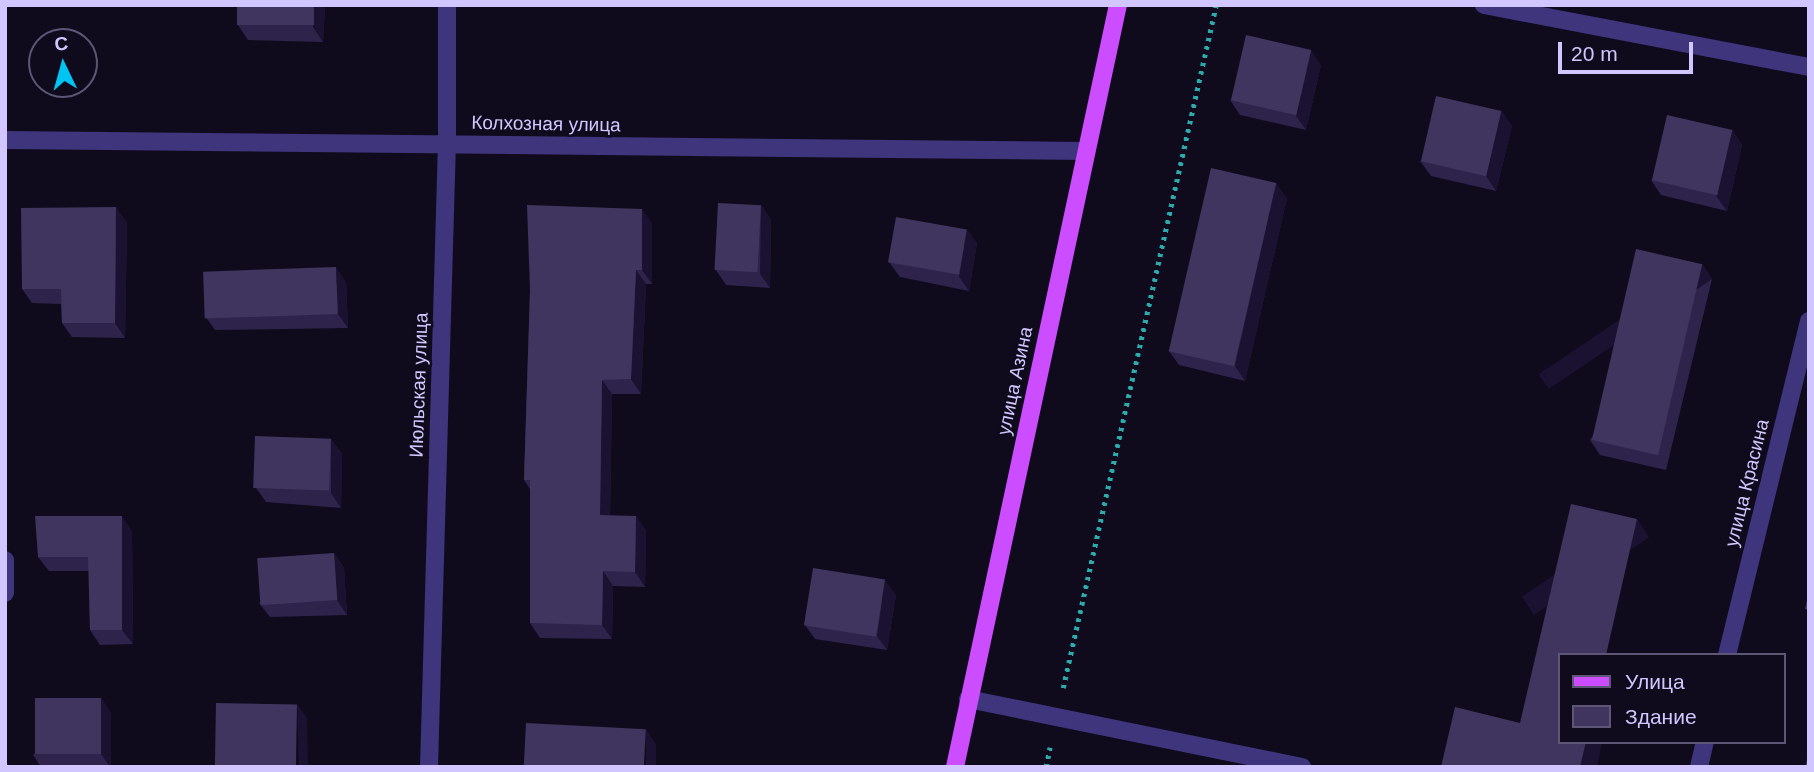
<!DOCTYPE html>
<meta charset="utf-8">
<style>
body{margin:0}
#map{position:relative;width:1814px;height:772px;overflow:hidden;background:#0f0b1c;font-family:Arial,sans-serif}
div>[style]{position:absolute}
.path>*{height:4.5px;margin-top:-2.25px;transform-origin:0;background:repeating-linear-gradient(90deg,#2aabae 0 3.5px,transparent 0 8.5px)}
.service>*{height:18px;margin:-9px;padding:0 9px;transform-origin:9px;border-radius:9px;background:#3e357c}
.minor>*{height:18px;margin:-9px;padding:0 9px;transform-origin:9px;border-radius:9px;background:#3e357c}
.primary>*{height:18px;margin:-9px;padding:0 9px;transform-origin:9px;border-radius:9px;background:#cc4dff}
.wall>*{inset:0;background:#2e234b}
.shaded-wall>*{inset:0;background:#1a1230;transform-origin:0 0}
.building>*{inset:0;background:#40355e;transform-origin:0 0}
span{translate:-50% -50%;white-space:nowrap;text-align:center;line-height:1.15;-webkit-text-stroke:5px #0f0b1c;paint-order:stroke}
.street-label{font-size:19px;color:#d1c6ff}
.frame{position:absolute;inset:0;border:7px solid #d1c6ff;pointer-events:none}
.legend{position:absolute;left:1558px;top:653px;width:228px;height:91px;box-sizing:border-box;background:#0f0b1c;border:2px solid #5d5677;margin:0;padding:9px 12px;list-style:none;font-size:21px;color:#d1c6ff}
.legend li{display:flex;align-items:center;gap:14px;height:35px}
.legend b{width:35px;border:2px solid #5d5677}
.north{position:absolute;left:28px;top:28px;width:70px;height:70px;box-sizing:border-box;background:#0f0b1c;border:2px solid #5d5677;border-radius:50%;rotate:355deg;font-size:19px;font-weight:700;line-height:28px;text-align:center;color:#d1c6ff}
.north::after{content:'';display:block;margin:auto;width:24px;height:32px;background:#00c4f1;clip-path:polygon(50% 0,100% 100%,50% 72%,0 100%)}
.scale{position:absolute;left:1558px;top:42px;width:135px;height:32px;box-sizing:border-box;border:4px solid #d1c6ff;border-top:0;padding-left:9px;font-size:21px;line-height:24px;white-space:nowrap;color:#d1c6ff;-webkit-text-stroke:5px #0f0b1c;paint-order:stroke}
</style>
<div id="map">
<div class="path">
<div style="left:1063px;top:688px;width:700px;rotate:-77.37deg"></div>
<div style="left:1046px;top:767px;width:20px;rotate:-79deg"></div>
</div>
<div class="service">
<div style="left:968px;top:699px;width:341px;rotate:11.5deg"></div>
</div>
<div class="minor">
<div style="left:1484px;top:5px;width:331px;rotate:10.8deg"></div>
<div style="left:5px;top:140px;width:1081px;rotate:0.58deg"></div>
<div style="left:5px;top:560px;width:33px;rotate:90deg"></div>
<div style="left:1727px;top:655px;width:344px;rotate:-76.2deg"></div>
<div style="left:429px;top:767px;width:623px;rotate:-88.35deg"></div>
<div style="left:447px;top:144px;width:139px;rotate:-90deg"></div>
<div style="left:1699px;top:767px;width:26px;rotate:-77deg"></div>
</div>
<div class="primary">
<div style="left:955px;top:767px;width:779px;rotate:-77.93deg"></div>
</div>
<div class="wall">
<div style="clip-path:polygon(237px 5px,325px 5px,323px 42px,248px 40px,238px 25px)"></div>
<div style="clip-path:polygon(1798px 5px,1809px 5px,1809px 8px)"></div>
<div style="clip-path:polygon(1321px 65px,1306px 130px,1240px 115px,1230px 100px)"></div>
<div style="clip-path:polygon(1501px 111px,1512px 126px,1496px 191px,1431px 176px,1420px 161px)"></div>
<div style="clip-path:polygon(1732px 130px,1742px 145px,1727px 211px,1661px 195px,1651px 180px)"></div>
<div style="clip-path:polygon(1287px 198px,1245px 381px,1179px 365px,1169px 351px)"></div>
<div style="clip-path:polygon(761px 205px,771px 220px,770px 288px,726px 285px,716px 270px)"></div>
<div style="clip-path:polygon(127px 222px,125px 338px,72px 337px,62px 323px,61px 304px,32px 303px,22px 289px)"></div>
<div style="clip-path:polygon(652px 223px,652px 284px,646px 284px,641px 394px,612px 394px,610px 516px,636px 516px,646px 531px,645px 587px,613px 586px,612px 639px,540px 638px,530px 623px,530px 489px,524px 480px,530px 291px)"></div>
<div style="clip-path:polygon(977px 243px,969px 291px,900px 277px,889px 262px)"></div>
<div style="clip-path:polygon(1702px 264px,1712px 279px,1666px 470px,1600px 455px,1590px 440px)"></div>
<div style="clip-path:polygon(346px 282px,348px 328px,215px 330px,205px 316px)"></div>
<div style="clip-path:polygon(331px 439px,342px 454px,341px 508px,266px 502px,256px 488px)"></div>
<div style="clip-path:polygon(132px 531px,133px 644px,100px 645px,90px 630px,89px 571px,49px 571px,38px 557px)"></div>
<div style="clip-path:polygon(334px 553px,344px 568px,347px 615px,270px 617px,259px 603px)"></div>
<div style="clip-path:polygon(896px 595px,887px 650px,815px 639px,805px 625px)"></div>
<div style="clip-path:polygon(101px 698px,111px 713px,111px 767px,41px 767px,33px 755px)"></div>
</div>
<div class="shaded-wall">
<div style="clip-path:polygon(314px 5px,325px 5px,323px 42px,313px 27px)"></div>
<div style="clip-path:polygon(1311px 50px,1321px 65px,1306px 130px,1296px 116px)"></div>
<div style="clip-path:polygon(1501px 111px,1512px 126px,1496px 191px,1486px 176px)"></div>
<div style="clip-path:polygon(1732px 130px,1742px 145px,1727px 211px,1716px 196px)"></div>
<div style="clip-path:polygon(1276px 183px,1287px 198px,1245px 381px,1235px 366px)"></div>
<div style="clip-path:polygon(761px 205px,771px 220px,770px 288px,760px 274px)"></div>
<div style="clip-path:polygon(116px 207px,127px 222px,125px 338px,115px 323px)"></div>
<div style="clip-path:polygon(642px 209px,652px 223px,652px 284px,642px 270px)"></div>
<div style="clip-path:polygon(967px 229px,977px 243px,969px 291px,959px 277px)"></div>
<div style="left:1702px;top:264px;width:18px;height:197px;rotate:56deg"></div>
<div style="clip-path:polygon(336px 267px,346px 282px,348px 328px,338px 314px)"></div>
<div style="clip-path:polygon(636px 270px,646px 284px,641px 394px,631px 379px)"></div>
<div style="clip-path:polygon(602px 380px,612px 394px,610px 530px,600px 515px)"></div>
<div style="clip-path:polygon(331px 439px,342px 454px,341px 508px,331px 493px)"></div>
<div style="clip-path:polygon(122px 516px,132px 531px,133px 644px,122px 630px)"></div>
<div style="clip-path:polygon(636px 516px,646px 531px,645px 587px,635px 572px)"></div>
<div style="left:1637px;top:519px;width:22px;height:139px;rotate:56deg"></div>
<div style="clip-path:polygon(334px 553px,344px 568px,347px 615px,337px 600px)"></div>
<div style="clip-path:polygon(603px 571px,613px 586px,612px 639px,602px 625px)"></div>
<div style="clip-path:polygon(885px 580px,896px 595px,887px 650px,877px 636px)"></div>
<div style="clip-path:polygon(101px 698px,111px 713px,111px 767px,110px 767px,101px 754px)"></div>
<div style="clip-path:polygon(297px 704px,307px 718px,308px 767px,299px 767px)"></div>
<div style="clip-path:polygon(646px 729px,656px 744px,656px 767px,646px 767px)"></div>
<div style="clip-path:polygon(1586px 742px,1602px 742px,1597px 767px,1580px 767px)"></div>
</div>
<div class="building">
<div style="left:237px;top:5px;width:77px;height:20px"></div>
<div style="left:1246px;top:35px;width:67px;height:67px;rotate:13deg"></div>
<div style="left:1436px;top:96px;width:67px;height:67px;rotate:13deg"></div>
<div style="left:1667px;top:115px;width:67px;height:67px;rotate:13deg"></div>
<div style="left:1211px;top:168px;width:67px;height:188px;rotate:13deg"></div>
<div style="left:718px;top:203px;width:43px;height:67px;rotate:3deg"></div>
<div style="clip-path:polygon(527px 205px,642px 209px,642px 270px,636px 270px,631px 379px,602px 380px,600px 515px,636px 516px,635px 572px,603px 571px,602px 625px,530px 623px,530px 480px,524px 480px,530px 291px)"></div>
<div style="clip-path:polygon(116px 207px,115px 323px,62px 323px,61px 289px,22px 289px,21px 208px)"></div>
<div style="left:896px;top:217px;width:72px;height:46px;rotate:10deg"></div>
<div style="left:1636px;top:249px;width:68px;height:196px;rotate:13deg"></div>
<div style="left:336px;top:267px;width:47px;height:133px;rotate:88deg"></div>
<div style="left:255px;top:436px;width:76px;height:52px;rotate:2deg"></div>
<div style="clip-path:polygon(1571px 504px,1637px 519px,1606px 655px,1560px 655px,1560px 742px,1586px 742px,1580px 767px,1441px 767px,1455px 707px,1520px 723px)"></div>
<div style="clip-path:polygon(35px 516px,122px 516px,122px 630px,90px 630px,88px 557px,38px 557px)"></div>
<div style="left:334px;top:553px;width:47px;height:77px;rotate:86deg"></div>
<div style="left:813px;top:568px;width:73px;height:58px;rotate:9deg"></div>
<div style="clip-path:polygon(1809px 591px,1809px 610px,1805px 609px)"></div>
<div style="left:101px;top:698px;width:56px;height:66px;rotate:90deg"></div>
<div style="left:216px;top:703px;width:81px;height:64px;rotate:1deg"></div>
<div style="left:526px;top:723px;width:120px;height:44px;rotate:3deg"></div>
<div style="clip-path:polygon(1809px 752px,1809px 767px,1805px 767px)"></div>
</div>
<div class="street-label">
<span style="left:546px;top:124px;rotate:1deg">Колхозная улица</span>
<span style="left:1015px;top:381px;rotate:-78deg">улица Азина</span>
<span style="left:419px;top:385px;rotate:-88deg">Июльская улица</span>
<span style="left:1747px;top:483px;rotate:-76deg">улица Красина</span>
</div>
<div class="frame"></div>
<ul class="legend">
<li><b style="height:9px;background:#cc4dff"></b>Улица</li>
<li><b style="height:19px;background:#40355e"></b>Здание</li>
</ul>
<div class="north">С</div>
<div class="scale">20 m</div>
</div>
